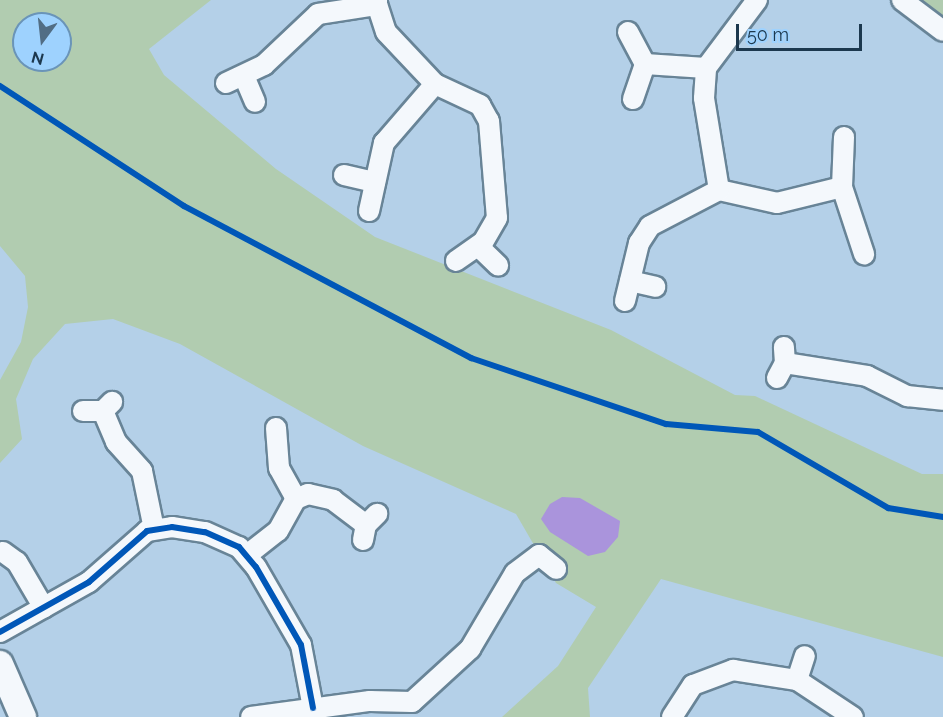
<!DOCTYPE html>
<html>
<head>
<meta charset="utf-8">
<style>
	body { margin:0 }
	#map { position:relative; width:943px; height:717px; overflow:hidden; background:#b4d0e8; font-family:Raleway,sans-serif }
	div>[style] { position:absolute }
	.green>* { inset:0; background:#b1ccb0 }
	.water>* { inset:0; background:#aa94dc }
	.roads { filter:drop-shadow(2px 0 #688497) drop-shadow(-2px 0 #688497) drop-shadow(0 2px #688497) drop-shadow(0 -2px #688497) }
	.minor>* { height:20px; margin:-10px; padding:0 10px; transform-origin:10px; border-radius:10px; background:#f4f8fc }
	.tertiary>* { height:26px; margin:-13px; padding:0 13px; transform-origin:13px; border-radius:13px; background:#f4f8fc }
	.cycleway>* { height:6px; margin:-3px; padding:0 3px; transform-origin:3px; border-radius:3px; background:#0057b8 }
	span { translate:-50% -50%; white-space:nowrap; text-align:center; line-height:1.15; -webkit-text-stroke:4.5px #9ed2fe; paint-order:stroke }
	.north { position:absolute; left:12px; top:12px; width:60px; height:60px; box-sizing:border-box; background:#9ed2fe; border:2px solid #6a94b8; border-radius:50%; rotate:195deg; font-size:16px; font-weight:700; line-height:24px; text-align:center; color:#1c384e }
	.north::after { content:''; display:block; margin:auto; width:21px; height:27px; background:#516d84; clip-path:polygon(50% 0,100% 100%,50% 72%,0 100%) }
	.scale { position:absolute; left:736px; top:24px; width:126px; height:27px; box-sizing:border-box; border:3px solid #1c384e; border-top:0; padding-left:8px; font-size:18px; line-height:21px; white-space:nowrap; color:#1c384e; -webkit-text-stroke:4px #9ed2fe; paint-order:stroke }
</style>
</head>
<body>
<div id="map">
	<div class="green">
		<i style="clip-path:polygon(evenodd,0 0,211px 0,149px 49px,164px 75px,276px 169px,375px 237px,611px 330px,735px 395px,755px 396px,922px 474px,943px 474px,943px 657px,661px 579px,588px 688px,590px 717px,502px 717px,558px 666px,596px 607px,556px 583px,516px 514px,363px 446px,180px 344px,113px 319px,65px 324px,33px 359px,16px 399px,22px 439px,0 463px,0 380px,21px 342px,28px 307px,25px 276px,0 246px,0 0,24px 24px,60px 24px,60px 60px,24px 60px,24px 24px)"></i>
		<i style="clip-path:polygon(902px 0,943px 0,943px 31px)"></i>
	</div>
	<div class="water">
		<i style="clip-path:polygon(562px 497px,580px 498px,620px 521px,618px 537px,605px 552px,588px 556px,550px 532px,541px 519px,550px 504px)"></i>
	</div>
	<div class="roads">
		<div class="minor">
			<i style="left:902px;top:0;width:51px;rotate:37.1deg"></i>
			<i style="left:628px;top:32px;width:36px;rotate:62deg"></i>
			<i style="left:244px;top:76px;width:28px;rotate:67deg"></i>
			<i style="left:226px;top:83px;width:42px;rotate:-25.3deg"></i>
			<i style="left:264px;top:65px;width:74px;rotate:-43.4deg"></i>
			<i style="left:318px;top:14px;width:60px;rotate:-8.7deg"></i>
			<i style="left:377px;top:5px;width:5px;rotate:-90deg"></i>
			<i style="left:435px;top:84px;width:50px;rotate:25deg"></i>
			<i style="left:480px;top:105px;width:18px;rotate:61deg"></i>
			<i style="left:489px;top:121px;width:97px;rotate:85.3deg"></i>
			<i style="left:497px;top:218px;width:28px;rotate:120deg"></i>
			<i style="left:483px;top:242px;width:33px;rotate:145deg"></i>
			<i style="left:633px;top:99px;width:37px;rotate:-71deg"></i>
			<i style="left:645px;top:64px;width:61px;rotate:3.8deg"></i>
			<i style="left:706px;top:68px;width:85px;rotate:-53.1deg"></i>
			<i style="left:344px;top:175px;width:32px;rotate:13deg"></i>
			<i style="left:842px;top:187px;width:71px;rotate:71.8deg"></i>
			<i style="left:719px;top:190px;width:59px;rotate:12.6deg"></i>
			<i style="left:777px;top:203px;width:67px;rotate:-13.8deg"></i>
			<i style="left:842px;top:187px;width:50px;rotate:-87.7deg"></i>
			<i style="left:369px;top:211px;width:70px;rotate:-77.6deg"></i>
			<i style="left:384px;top:143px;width:78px;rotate:-49.2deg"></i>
			<i style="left:435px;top:84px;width:71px;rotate:-133.3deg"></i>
			<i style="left:386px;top:32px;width:28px;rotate:-108deg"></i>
			<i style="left:478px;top:246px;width:28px;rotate:44deg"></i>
			<i style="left:630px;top:281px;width:26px;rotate:13deg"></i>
			<i style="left:625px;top:301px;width:60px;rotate:-76.4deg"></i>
			<i style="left:639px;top:243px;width:20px;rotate:-57deg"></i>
			<i style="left:650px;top:226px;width:78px;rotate:-27.6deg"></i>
			<i style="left:719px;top:190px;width:93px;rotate:-99.3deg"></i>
			<i style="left:704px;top:98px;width:30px;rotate:-86deg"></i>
			<i style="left:785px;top:363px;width:83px;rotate:9deg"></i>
			<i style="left:867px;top:376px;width:45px;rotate:26.6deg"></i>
			<i style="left:907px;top:396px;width:36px;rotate:6deg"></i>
			<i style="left:777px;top:378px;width:17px;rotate:-62deg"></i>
			<i style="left:785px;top:363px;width:16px;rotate:-94deg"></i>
			<i style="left:83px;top:411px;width:20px"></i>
			<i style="left:103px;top:411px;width:13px;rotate:-45deg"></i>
			<i style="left:103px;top:411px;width:34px;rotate:67deg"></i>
			<i style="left:116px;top:442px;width:39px;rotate:48deg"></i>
			<i style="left:142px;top:471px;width:59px;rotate:78.3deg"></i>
			<i style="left:276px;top:428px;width:40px;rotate:85.7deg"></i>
			<i style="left:279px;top:468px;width:35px;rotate:61deg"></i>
			<i style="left:363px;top:540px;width:15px;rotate:-79deg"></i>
			<i style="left:366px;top:525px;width:16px;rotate:-45deg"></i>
			<i style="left:3px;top:552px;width:17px;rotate:36deg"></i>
			<i style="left:17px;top:562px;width:53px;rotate:59.6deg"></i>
			<i style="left:247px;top:555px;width:39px;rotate:-38deg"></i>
			<i style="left:278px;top:531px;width:37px;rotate:-61deg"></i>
			<i style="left:296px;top:499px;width:13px;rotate:-23deg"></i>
			<i style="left:308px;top:494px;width:26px;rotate:13deg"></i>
			<i style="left:333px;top:500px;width:41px;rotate:37.1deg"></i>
			<i style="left:0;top:632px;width:102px;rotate:-29.3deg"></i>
			<i style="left:89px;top:582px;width:77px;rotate:-41.3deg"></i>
			<i style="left:147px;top:531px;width:25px;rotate:-9deg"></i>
			<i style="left:172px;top:527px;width:33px;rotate:9deg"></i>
			<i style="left:205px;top:532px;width:37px;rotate:24deg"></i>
			<i style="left:239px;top:547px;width:26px;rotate:50deg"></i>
			<i style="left:256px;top:567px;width:90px;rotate:60deg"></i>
			<i style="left:301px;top:645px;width:64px;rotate:79.2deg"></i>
			<i style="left:797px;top:680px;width:25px;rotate:-72deg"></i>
			<i style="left:251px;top:717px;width:120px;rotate:-7.7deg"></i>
			<i style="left:370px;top:701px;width:42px;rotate:1.4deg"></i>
			<i style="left:412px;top:702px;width:79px;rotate:-42.4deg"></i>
			<i style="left:470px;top:649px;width:88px;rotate:-59.4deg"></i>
			<i style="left:515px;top:573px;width:30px;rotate:-37deg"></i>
			<i style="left:539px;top:555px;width:22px;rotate:39deg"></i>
			<i style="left:672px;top:717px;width:38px;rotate:-57deg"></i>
			<i style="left:693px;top:685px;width:43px;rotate:-20.6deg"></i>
			<i style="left:733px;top:670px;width:65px;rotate:8.9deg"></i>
			<i style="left:797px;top:680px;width:67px;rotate:33.5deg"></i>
		</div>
		<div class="tertiary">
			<i style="left:0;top:664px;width:58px;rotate:66.5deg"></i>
		</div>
	</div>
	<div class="cycleway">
		<i style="left:0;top:86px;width:220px;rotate:33.1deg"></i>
		<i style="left:184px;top:206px;width:325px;rotate:27.9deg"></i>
		<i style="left:471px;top:358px;width:206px;rotate:18.7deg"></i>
		<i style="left:666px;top:424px;width:92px;rotate:5deg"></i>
		<i style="left:758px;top:432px;width:151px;rotate:30.3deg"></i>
		<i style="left:888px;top:508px;width:56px;rotate:9.3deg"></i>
		<i style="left:0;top:632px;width:102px;rotate:-29.3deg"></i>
		<i style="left:89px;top:582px;width:77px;rotate:-41.3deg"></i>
		<i style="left:147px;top:531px;width:25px;rotate:-9deg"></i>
		<i style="left:172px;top:527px;width:33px;rotate:9deg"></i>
		<i style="left:205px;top:532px;width:37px;rotate:24deg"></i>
		<i style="left:239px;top:547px;width:26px;rotate:50deg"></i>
		<i style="left:256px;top:567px;width:90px;rotate:60deg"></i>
		<i style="left:301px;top:645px;width:64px;rotate:79.2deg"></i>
	</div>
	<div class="north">N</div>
	<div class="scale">50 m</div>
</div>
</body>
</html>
